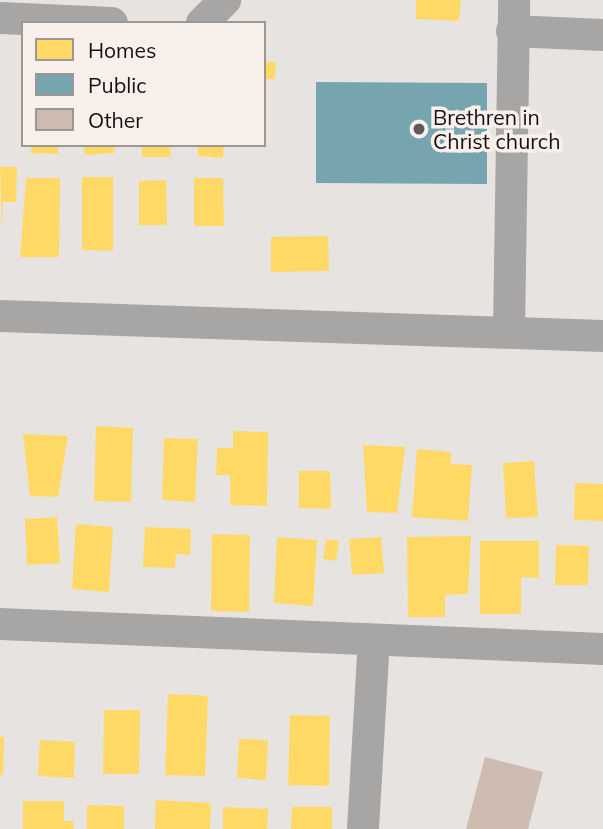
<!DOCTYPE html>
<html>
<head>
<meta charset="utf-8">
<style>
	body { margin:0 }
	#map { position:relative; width:603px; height:829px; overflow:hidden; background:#e7e3e1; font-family:Mulish,sans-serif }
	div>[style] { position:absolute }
	.homes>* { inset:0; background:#ffd966 }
	.public>* { inset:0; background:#76a5af }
	.building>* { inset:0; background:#cfbcb1 }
	.minor>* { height:32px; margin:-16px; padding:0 16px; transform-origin:16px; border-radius:16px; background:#a7a6a5 }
	.dots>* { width:19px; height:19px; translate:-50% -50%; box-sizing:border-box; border:4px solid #f8f0eb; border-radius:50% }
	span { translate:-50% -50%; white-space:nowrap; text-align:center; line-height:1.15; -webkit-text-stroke:7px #f8f0eb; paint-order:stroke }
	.poi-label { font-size:21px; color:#141110 }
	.left { translate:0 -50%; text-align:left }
	.legend { position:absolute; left:21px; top:21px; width:245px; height:126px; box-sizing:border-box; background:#f8f0eb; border:2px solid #9d9793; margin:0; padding:9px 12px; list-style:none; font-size:21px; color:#141110 }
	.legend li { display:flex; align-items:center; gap:14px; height:35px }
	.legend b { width:35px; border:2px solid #9d9793 }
</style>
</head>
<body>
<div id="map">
	<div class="homes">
		<i style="clip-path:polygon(416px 0,461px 0,459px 21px,416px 19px)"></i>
		<i style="clip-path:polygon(264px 62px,276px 62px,275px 79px,264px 79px)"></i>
		<i style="clip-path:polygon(31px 145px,58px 145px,58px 154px,31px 153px)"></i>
		<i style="clip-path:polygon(84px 145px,114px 145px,115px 153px,85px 155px)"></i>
		<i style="clip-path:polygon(142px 145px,170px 145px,171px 157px,142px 157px)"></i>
		<i style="clip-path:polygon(198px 145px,224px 145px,223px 158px,198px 156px)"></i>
		<i style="clip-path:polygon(0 167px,17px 167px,16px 202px,3px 202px,2px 231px)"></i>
		<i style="clip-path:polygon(82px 177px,113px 177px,113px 251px,82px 250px)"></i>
		<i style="clip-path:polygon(26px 178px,60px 178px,59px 257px,20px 257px)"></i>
		<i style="clip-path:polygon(194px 178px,223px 178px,224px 226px,194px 226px)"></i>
		<i style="clip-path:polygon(166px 180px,167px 225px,139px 225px,139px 181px)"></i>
		<i style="clip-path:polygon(328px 236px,329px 271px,271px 272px,271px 237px)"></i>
		<i style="clip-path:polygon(96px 426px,133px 428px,131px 502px,94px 501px)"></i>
		<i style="clip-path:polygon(233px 431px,268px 432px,267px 506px,230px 505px,230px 475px,216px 475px,217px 448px,233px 448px)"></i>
		<i style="clip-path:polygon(23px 434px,68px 436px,58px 497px,30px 496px)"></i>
		<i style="clip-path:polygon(164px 438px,198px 439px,195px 502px,162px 500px)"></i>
		<i style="clip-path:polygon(363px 445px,405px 447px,397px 513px,367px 512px)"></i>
		<i style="clip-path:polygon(417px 449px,451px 452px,451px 464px,472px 465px,468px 521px,412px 517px)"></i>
		<i style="clip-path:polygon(534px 461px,538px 517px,506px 518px,503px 463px)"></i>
		<i style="clip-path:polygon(299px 471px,330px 471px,331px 509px,299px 508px)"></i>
		<i style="clip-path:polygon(575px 483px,603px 484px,603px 521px,574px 520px)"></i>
		<i style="clip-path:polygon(57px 517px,60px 563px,27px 565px,25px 519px)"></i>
		<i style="clip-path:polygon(76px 524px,113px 527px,109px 592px,72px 589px)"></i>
		<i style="clip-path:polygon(145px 527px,191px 529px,190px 555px,176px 554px,175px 568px,143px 567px)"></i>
		<i style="clip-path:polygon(212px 534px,250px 535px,249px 612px,211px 611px)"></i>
		<i style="clip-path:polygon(471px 536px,468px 594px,445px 595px,445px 617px,408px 617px,407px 537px)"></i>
		<i style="clip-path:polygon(277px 537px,317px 540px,313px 606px,274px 603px)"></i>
		<i style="clip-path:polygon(381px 537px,384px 573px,352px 575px,349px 539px)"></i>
		<i style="clip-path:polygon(326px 539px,339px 541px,336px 561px,323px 559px)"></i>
		<i style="clip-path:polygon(480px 541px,539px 541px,539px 578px,521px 577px,521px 614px,480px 614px)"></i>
		<i style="clip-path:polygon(556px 545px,589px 546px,588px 585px,555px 585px)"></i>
		<i style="clip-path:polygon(168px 694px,208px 696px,205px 776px,165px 775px)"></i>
		<i style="clip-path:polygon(104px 710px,140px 710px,139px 774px,103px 774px)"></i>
		<i style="clip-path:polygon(290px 715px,330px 716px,329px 786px,288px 785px)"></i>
		<i style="clip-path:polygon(0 737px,4px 737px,3px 775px,0 775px)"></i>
		<i style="clip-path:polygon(239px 739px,268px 740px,266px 780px,237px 778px)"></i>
		<i style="clip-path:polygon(40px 740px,75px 742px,74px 778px,38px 776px)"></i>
		<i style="clip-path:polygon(156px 800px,211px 803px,210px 829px,155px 829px)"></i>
		<i style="clip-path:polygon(23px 801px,64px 801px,64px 821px,73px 821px,74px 829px,23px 829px)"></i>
		<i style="clip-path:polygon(87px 805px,124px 806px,124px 829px,87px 829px)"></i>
		<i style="clip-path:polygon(223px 807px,268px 809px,267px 829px,223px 829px)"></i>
		<i style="clip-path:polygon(292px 807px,332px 807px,332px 829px,291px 829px)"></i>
	</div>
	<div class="public">
		<i style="clip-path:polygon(316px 82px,487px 83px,487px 184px,316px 183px)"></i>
	</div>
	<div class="building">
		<i style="clip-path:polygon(485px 757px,543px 772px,528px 829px,466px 829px)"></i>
	</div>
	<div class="minor">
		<i style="left:0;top:18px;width:112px;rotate:2.6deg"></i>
		<i style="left:202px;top:23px;width:33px;rotate:-45deg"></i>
		<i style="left:512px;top:31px;width:91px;rotate:2.5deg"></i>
		<i style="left:0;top:316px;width:603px;rotate:1.9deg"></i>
		<i style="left:509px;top:330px;width:330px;rotate:-89.1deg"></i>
		<i style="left:0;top:624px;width:604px;rotate:2.37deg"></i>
		<i style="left:363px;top:829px;width:188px;rotate:-86.7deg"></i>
	</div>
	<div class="dots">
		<i style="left:419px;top:129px;background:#5e5a59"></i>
	</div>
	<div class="poi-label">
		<span class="left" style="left:433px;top:129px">Brethren in<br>Christ church</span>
	</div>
	<ul class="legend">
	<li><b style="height:19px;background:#ffd966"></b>Homes</li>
	<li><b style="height:19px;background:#76a5af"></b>Public</li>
	<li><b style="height:19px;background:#cfbcb1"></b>Other</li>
	</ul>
</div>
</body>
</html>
